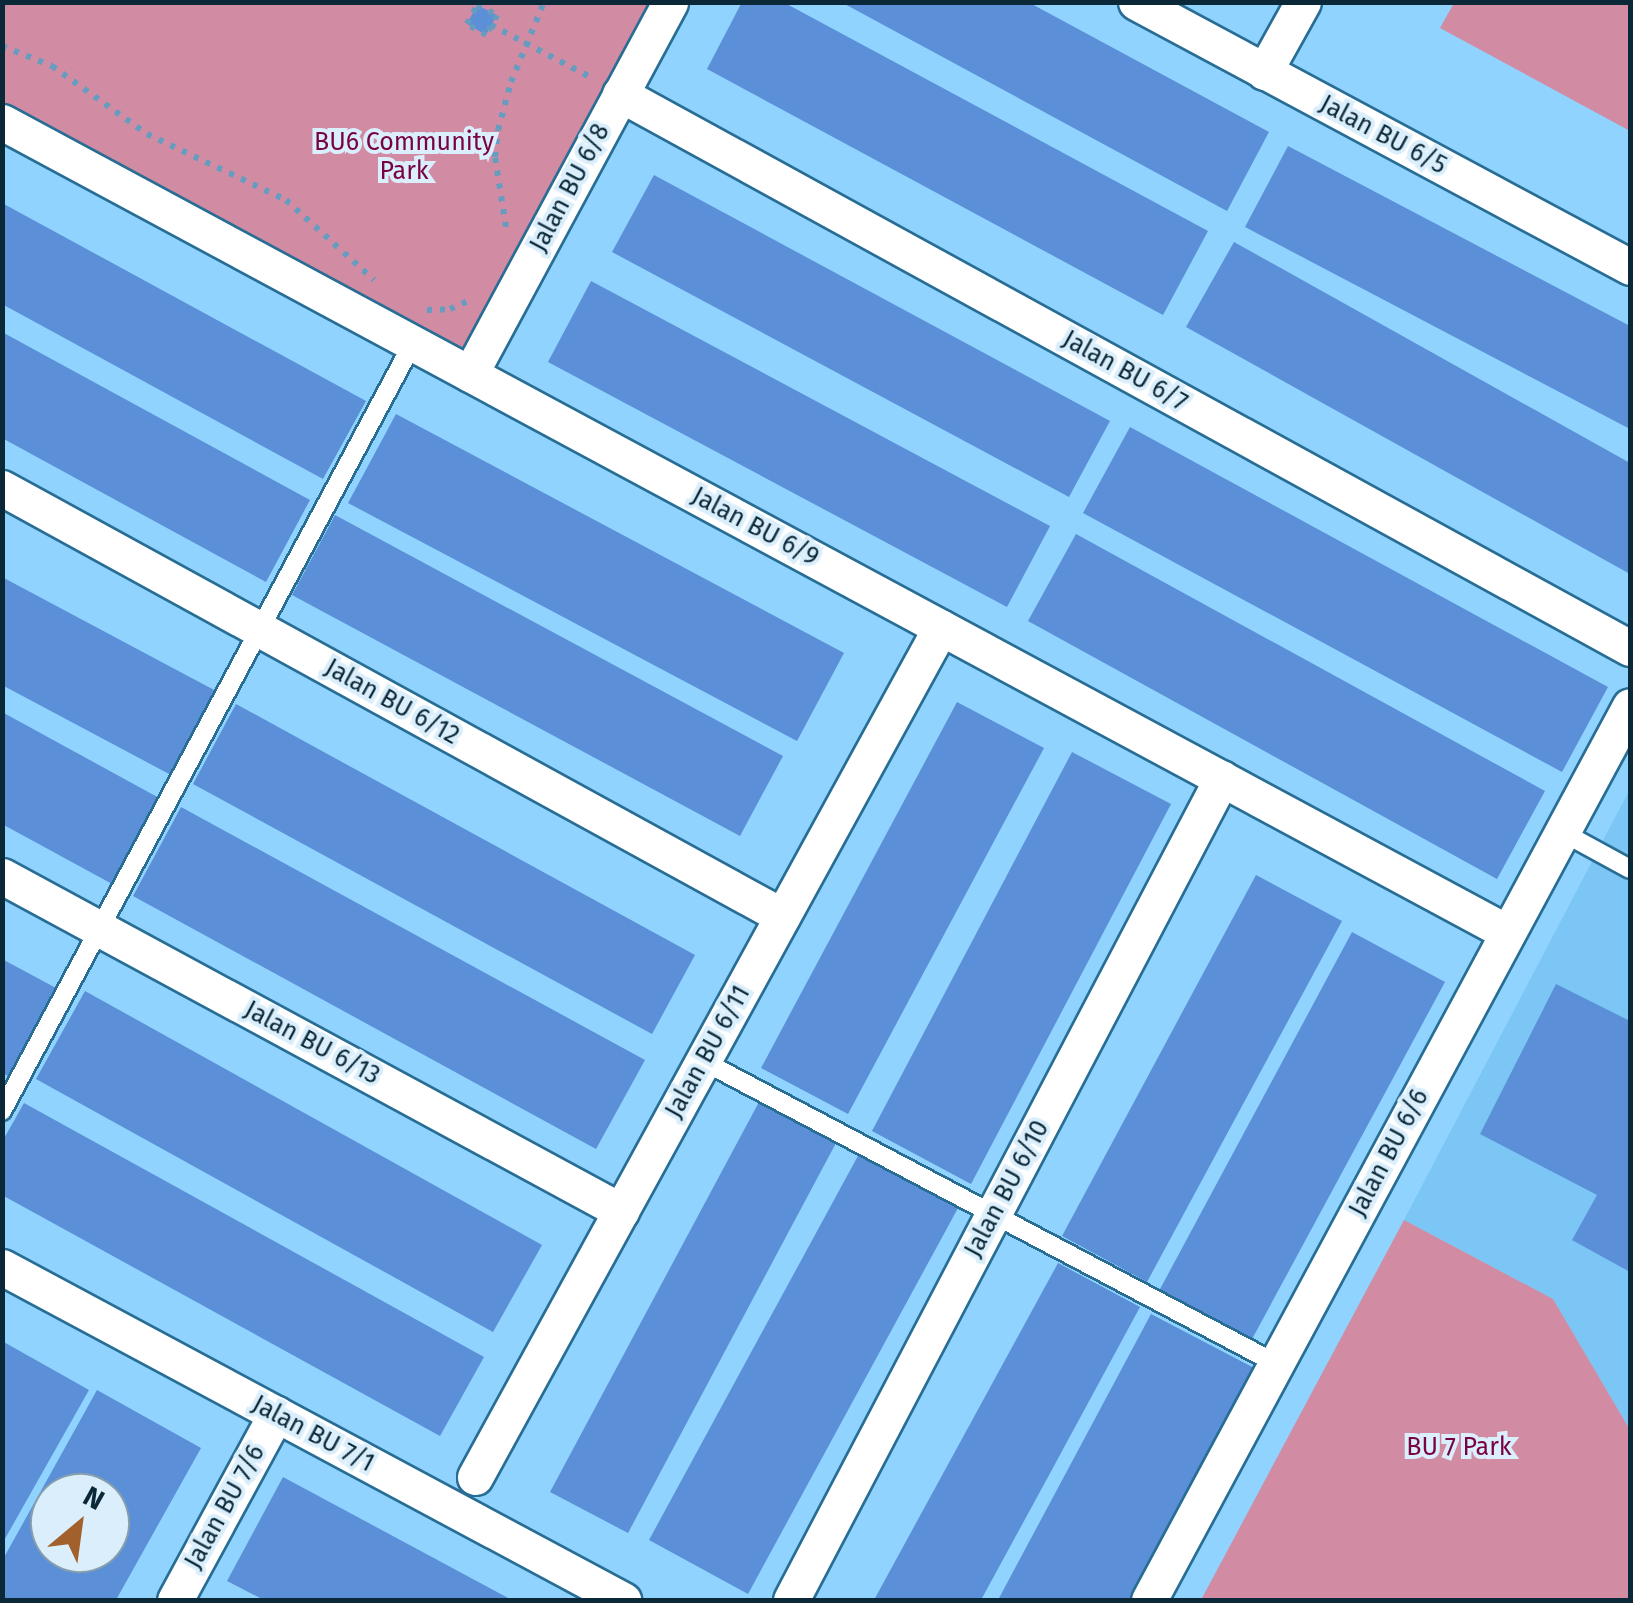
<!DOCTYPE html>
<html>
<head>
<meta charset="utf-8">
<style>
	body { margin:0 }
	#map { position:relative; width:1633px; height:1603px; overflow:hidden; background:#8fd3fe; font-family:"Fira Sans",sans-serif }
	div>[style] { position:absolute }
	.built>* { inset:0; background:#7bc6f5 }
	.green>* { inset:0; background:#d18ba3 }
	.building>* { inset:0; background:#5b8fd7 }
	.path>* { height:6px; margin-top:-3px; transform-origin:0; background:repeating-linear-gradient(90deg,#659cbf 0 5px,transparent 0 13px) }
	.roads { filter:drop-shadow(2px 0 #286d94) drop-shadow(-2px 0 #286d94) drop-shadow(0 2px #286d94) drop-shadow(0 -2px #286d94) }
	.service>* { height:18px; margin:-9px; padding:0 9px; transform-origin:9px; border-radius:9px; background:#fff }
	.minor>* { height:35px; margin:-17.5px; padding:0 17.5px; transform-origin:17.5px; border-radius:17.5px; background:#fff }
	span { translate:-50% -50%; white-space:nowrap; text-align:center; line-height:1.15; -webkit-text-stroke:8px #daeefb; paint-order:stroke }
	.street-label { font-size:25px; color:#0b2838 }
	.park-label { font-size:25px; color:#790243 }
	.frame { position:absolute; inset:0; border:5px solid #0b2838; pointer-events:none }
	.north { position:absolute; left:30px; top:1473px; width:100px; height:100px; box-sizing:border-box; background:#daeefb; border:2px solid #879fad; border-radius:50%; rotate:29deg; font-size:28px; font-weight:700; line-height:40px; text-align:center; color:#0b2838 }
	.north::after { content:''; display:block; margin:auto; width:35px; height:45px; background:#a2612c; clip-path:polygon(50% 0,100% 100%,50% 72%,0 100%) }
</style>
</head>
<body>
<div id="map">
	<div class="built">
		<i style="clip-path:polygon(1630px 789px,1630px 1430px,1553px 1299px,1404px 1220px)"></i>
	</div>
	<div class="green">
		<i style="clip-path:polygon(2px 3px,663px 3px,468px 366px,3px 115px)"></i>
		<i style="clip-path:polygon(1454px 3px,1630px 3px,1630px 131px,1440px 28px)"></i>
		<i style="clip-path:polygon(1404px 1220px,1553px 1299px,1630px 1430px,1630px 1600px,1201px 1600px)"></i>
	</div>
	<div class="building">
		<i style="clip-path:polygon(742px 2px,783px 2px,1208px 231px,1163px 315px,707px 69px)"></i>
		<i style="clip-path:polygon(841px 2px,1028px 2px,1269px 132px,1227px 211px)"></i>
		<i style="clip-path:polygon(477px 5px,497px 15px,486px 35px,467px 24px)"></i>
		<i style="clip-path:polygon(1288px 146px,1630px 326px,1630px 429px,1245px 227px)"></i>
		<i style="clip-path:polygon(654px 175px,1110px 421px,1069px 497px,612px 252px)"></i>
		<i style="clip-path:polygon(2px 203px,366px 401px,323px 479px,2px 304px)"></i>
		<i style="clip-path:polygon(1234px 242px,1630px 463px,1630px 574px,1186px 327px)"></i>
		<i style="clip-path:polygon(591px 281px,1050px 526px,1007px 607px,548px 362px)"></i>
		<i style="clip-path:polygon(2px 332px,310px 500px,266px 582px,2px 438px)"></i>
		<i style="clip-path:polygon(396px 414px,844px 653px,797px 741px,348px 503px)"></i>
		<i style="clip-path:polygon(1130px 427px,1608px 687px,1562px 772px,1083px 513px)"></i>
		<i style="clip-path:polygon(335px 515px,783px 756px,740px 836px,292px 595px)"></i>
		<i style="clip-path:polygon(1076px 534px,1545px 791px,1497px 879px,1028px 621px)"></i>
		<i style="clip-path:polygon(2px 577px,216px 691px,171px 775px,2px 685px)"></i>
		<i style="clip-path:polygon(957px 702px,1044px 748px,848px 1114px,761px 1068px)"></i>
		<i style="clip-path:polygon(236px 704px,695px 955px,652px 1034px,193px 784px)"></i>
		<i style="clip-path:polygon(2px 712px,161px 799px,114px 885px,2px 824px)"></i>
		<i style="clip-path:polygon(1072px 752px,1171px 804px,971px 1184px,872px 1131px)"></i>
		<i style="clip-path:polygon(181px 807px,645px 1060px,596px 1149px,133px 896px)"></i>
		<i style="clip-path:polygon(1256px 875px,1342px 921px,1147px 1282px,1062px 1236px)"></i>
		<i style="clip-path:polygon(1352px 932px,1445px 982px,1251px 1341px,1159px 1291px)"></i>
		<i style="clip-path:polygon(2px 959px,56px 988px,8px 1076px,2px 1073px)"></i>
		<i style="clip-path:polygon(1556px 984px,1630px 1021px,1630px 1272px,1572px 1240px,1597px 1195px,1480px 1134px)"></i>
		<i style="clip-path:polygon(85px 991px,542px 1245px,493px 1332px,36px 1079px)"></i>
		<i style="clip-path:polygon(759px 1102px,836px 1143px,628px 1533px,550px 1492px)"></i>
		<i style="clip-path:polygon(24px 1103px,484px 1357px,440px 1436px,2px 1195px,2px 1142px)"></i>
		<i style="clip-path:polygon(859px 1154px,958px 1208px,748px 1594px,649px 1540px)"></i>
		<i style="clip-path:polygon(1058px 1263px,1140px 1307px,1048px 1477px,981px 1600px,874px 1600px)"></i>
		<i style="clip-path:polygon(1151px 1314px,1258px 1370px,1134px 1600px,998px 1600px)"></i>
		<i style="clip-path:polygon(2px 1341px,89px 1390px,2px 1544px)"></i>
		<i style="clip-path:polygon(evenodd,97px 1390px,201px 1448px,116px 1600px,2px 1600px,2px 1561px,97px 1390px,50px 1493px,110px 1493px,110px 1553px,50px 1553px,50px 1493px)"></i>
		<i style="clip-path:polygon(283px 1477px,512px 1600px,264px 1600px,227px 1581px)"></i>
	</div>
	<div class="path">
		<i style="left:477px;top:5px;width:22px;rotate:27deg"></i>
		<i style="left:497px;top:15px;width:23px;rotate:119deg"></i>
		<i style="left:486px;top:35px;width:22px;rotate:-150deg"></i>
		<i style="left:467px;top:24px;width:21px;rotate:-62deg"></i>
		<i style="left:491px;top:25px;width:114px;rotate:27.7deg"></i>
		<i style="left:2px;top:46px;width:54px;rotate:21.8deg"></i>
		<i style="left:52px;top:66px;width:117px;rotate:35.6deg"></i>
		<i style="left:147px;top:134px;width:154px;rotate:25.4deg"></i>
		<i style="left:286px;top:200px;width:119px;rotate:42.3deg"></i>
		<i style="left:506px;top:227px;width:71px;rotate:-98.9deg"></i>
		<i style="left:495px;top:157px;width:27px;rotate:-84deg"></i>
		<i style="left:498px;top:130px;width:50px;rotate:-74.8deg"></i>
		<i style="left:511px;top:82px;width:87px;rotate:-67.6deg"></i>
		<i style="left:427px;top:310px;width:23px;rotate:-2deg"></i>
		<i style="left:450px;top:309px;width:20px;rotate:-24deg"></i>
	</div>
	<div class="roads">
		<div class="service">
			<i style="left:1562px;top:832px;width:77px;rotate:28.6deg"></i>
			<i style="left:703px;top:1061px;width:647px;rotate:27.83deg"></i>
			<i style="left:2px;top:1111px;width:871px;rotate:-61.85deg"></i>
		</div>
		<div class="minor">
			<i style="left:1136px;top:2px;width:561px;rotate:28.21deg"></i>
			<i style="left:1264px;top:72px;width:80px;rotate:-60.9deg"></i>
			<i style="left:620px;top:94px;width:1152px;rotate:28.75deg"></i>
			<i style="left:2px;top:122px;width:1710px;rotate:28.3deg"></i>
			<i style="left:470px;top:374px;width:422px;rotate:-61.7deg"></i>
			<i style="left:2px;top:488px;width:890px;rotate:28.75deg"></i>
			<i style="left:2px;top:876px;width:704px;rotate:28.42deg"></i>
			<i style="left:2px;top:1267px;width:705px;rotate:28.2deg"></i>
			<i style="left:475px;top:1477px;width:969px;rotate:-61.27deg"></i>
			<i style="left:175px;top:1600px;width:212px;rotate:-61.5deg"></i>
			<i style="left:791px;top:1600px;width:928px;rotate:-62.33deg"></i>
			<i style="left:1149px;top:1600px;width:1015px;rotate:-61.72deg"></i>
		</div>
	</div>
	<div class="street-label">
		<span style="left:1383px;top:135px;rotate:28deg">Jalan BU 6/5</span>
		<span style="left:570px;top:188px;rotate:-62deg">Jalan BU 6/8</span>
		<span style="left:1125px;top:371px;rotate:29deg">Jalan BU 6/7</span>
		<span style="left:755px;top:527px;rotate:28deg">Jalan BU 6/9</span>
		<span style="left:392px;top:702px;rotate:29deg">Jalan BU 6/12</span>
		<span style="left:312px;top:1043px;rotate:28deg">Jalan BU 6/13</span>
		<span style="left:708px;top:1052px;rotate:-61deg">Jalan BU 6/11</span>
		<span style="left:1389px;top:1153px;rotate:-62deg">Jalan BU 6/6</span>
		<span style="left:1007px;top:1189px;rotate:-62deg">Jalan BU 6/10</span>
		<span style="left:313px;top:1434px;rotate:28deg">Jalan BU 7/1</span>
		<span style="left:225px;top:1507px;rotate:-61deg">Jalan BU 7/6</span>
	</div>
	<div class="park-label">
		<span style="left:404px;top:157px">BU6 Community<br>Park</span>
		<span style="left:1459px;top:1447px">BU 7 Park</span>
	</div>
	<div class="frame"></div>
	<div class="north">N</div>
</div>
</body>
</html>
